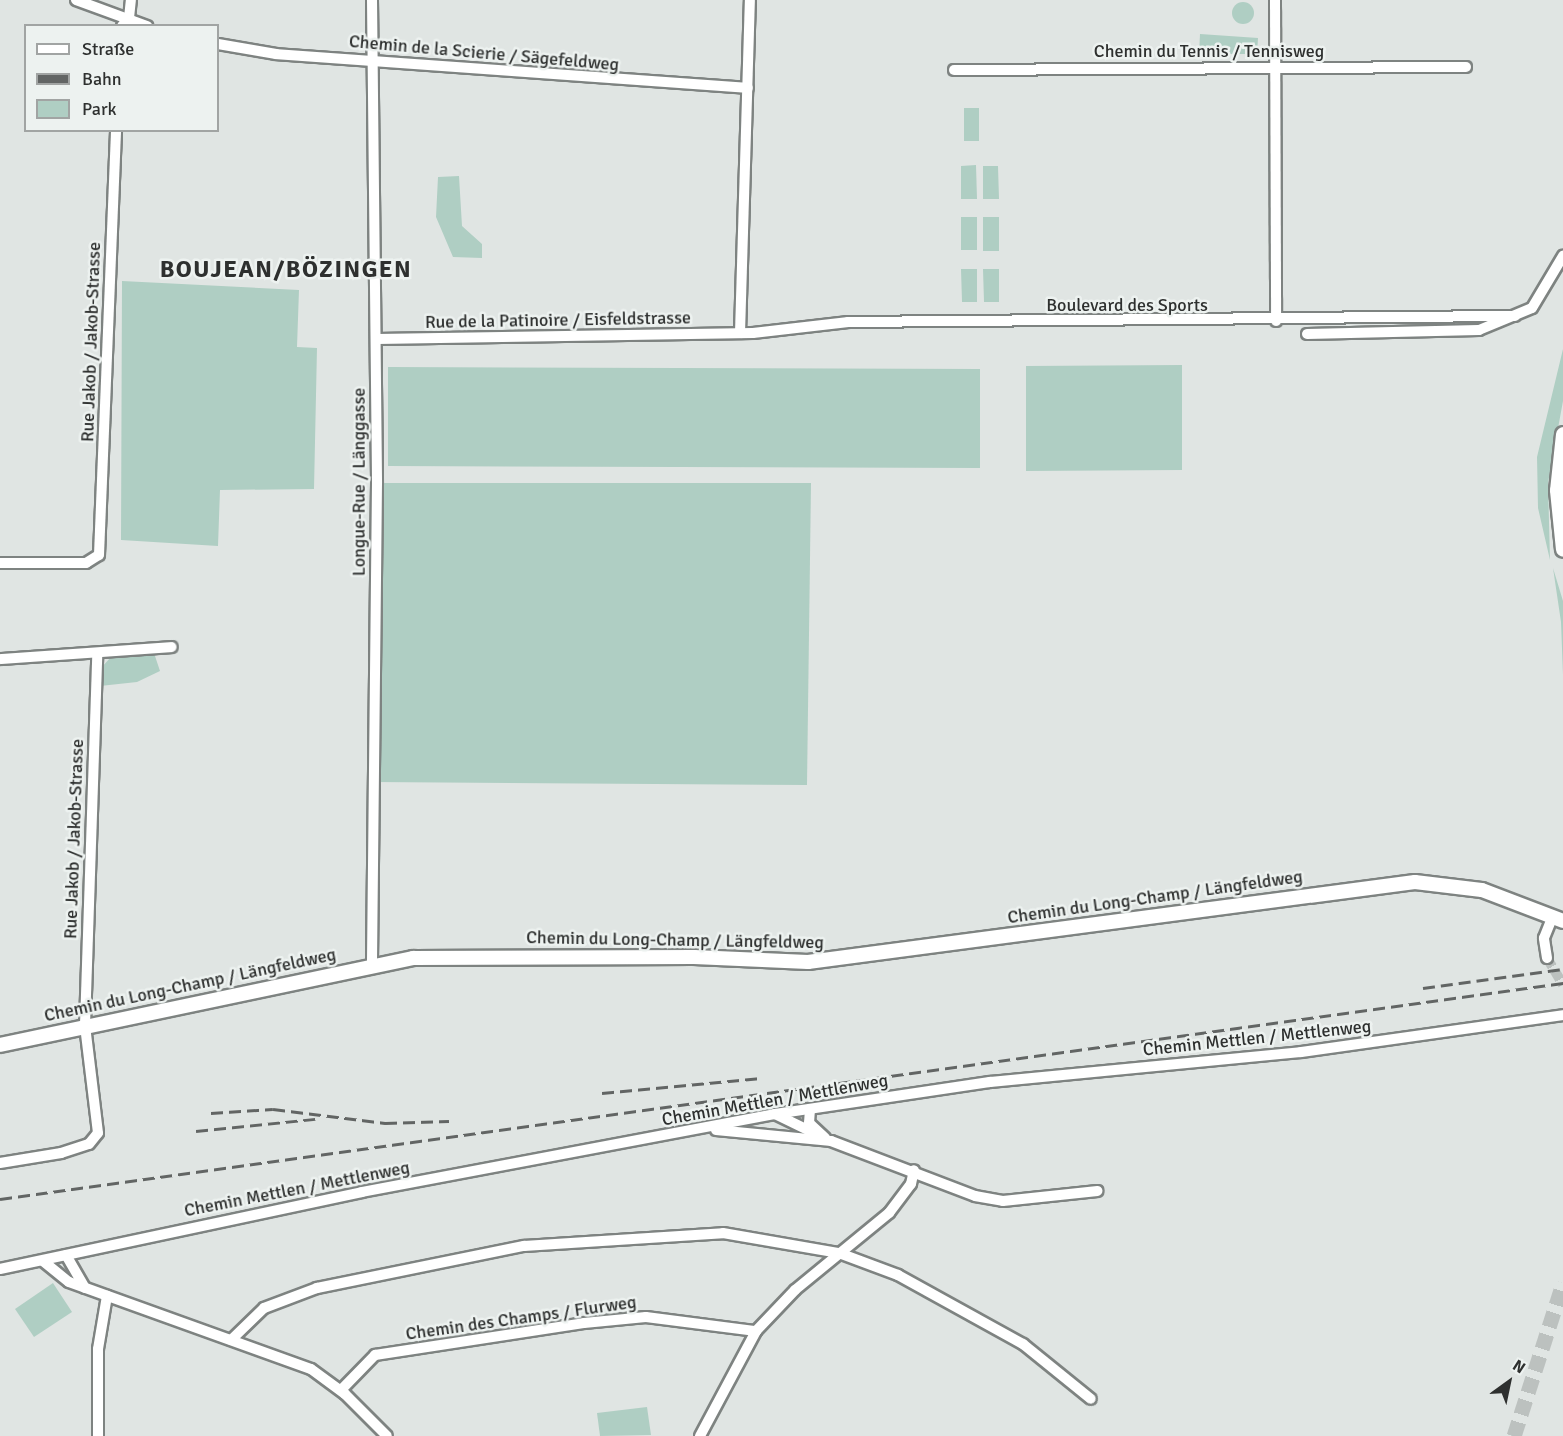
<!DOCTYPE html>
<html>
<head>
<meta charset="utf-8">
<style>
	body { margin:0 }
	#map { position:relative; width:1563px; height:1436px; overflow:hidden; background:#e0e5e3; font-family:Signika,sans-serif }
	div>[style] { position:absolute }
	.green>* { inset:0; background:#afcec3 }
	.round { border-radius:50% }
	.minor-tunnel>* { height:10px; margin-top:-5px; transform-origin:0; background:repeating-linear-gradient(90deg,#bcc1bf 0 10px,transparent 0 15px) }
	.highway-tunnel>* { height:15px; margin-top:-7.5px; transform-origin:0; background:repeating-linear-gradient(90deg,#bcc1bf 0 15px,transparent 0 23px) }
	.roads { filter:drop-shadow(2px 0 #7e8381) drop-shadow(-2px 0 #7e8381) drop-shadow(0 2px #7e8381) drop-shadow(0 -2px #7e8381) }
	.minor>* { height:10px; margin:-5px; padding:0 5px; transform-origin:5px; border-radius:5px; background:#fff }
	.major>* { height:14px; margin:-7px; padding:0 7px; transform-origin:7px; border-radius:7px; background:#fff }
	.highway>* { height:15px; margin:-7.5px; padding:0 7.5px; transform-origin:7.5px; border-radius:7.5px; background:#fff }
	.rail>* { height:3px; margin-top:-1.5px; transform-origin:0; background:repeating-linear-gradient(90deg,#626564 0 12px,transparent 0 18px) }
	span { translate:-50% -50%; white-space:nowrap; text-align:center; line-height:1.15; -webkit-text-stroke:5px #edf2f0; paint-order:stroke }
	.street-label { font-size:18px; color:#2e302f }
	.district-label { font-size:24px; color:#2e302f; font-weight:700; letter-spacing:1.5px }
	.legend { position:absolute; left:24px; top:24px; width:195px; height:108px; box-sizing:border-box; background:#edf2f0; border:2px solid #a1a4a3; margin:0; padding:8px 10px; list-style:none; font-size:18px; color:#2e302f }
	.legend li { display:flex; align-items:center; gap:12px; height:30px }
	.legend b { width:30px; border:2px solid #a1a4a3 }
	.north { position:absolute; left:1479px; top:1352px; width:60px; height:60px; -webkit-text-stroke:4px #edf2f0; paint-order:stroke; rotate:33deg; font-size:16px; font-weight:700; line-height:24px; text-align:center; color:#2e302f }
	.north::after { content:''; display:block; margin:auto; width:21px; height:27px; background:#2e302f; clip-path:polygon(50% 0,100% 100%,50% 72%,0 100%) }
</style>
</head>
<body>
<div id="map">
	<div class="green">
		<i class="round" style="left:1232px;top:2px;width:22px;height:22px"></i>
		<i style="clip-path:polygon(1200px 34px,1258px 38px,1257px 54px,1199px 54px)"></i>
		<i style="clip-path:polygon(964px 108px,979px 108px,979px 141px,964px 141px)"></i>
		<i style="clip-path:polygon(976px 165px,977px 199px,961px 199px,961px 166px)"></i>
		<i style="clip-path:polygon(983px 166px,998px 166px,999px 199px,983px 199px)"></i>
		<i style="clip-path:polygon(459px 176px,462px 226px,482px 244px,482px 258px,453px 257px,436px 217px,438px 177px)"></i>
		<i style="clip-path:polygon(961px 217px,977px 217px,977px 250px,961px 250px)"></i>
		<i style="clip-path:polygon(983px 217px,999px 217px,999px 251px,983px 251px)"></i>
		<i style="clip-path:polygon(961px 269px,977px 269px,977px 302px,962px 302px)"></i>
		<i style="clip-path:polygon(983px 269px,999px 269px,999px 302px,984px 302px)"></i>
		<i style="clip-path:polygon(122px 281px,299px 290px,297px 347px,317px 348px,314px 489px,220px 490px,218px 546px,121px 540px)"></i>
		<i style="clip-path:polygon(1563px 349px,1563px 401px,1548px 483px,1550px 560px,1538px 508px,1537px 457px)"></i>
		<i style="clip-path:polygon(1182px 365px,1182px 470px,1026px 471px,1026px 366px)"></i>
		<i style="clip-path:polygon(388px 367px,980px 369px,980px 468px,388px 466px)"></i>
		<i style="clip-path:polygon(377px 483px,811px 483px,807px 785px,373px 782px)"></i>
		<i style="clip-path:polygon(1553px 568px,1563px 601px,1563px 675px,1561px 622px)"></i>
		<i style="clip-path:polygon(154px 653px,160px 671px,137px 682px,100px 686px,101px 668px,111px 657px)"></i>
		<i style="clip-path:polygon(53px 1283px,72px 1312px,34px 1337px,15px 1309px)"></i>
		<i style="clip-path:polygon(647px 1407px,651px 1435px,600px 1436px,597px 1413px)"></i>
	</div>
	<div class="minor-tunnel">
		<i style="left:1547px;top:958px;width:31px;rotate:59deg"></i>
	</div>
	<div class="highway-tunnel">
		<i style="left:1514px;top:1436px;width:161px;rotate:-72.2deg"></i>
	</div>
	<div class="roads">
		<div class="minor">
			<i style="left:76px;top:0;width:76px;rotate:20.1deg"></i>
			<i style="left:372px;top:0;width:483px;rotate:89.4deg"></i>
			<i style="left:377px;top:483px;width:482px;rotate:90.6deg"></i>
			<i style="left:1275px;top:0;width:321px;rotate:89.8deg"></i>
			<i style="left:122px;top:26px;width:11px;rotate:-49deg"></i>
			<i style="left:129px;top:18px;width:18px;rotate:-84deg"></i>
			<i style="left:218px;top:44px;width:59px;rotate:9.8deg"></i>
			<i style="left:276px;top:54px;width:473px;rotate:4.1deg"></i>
			<i style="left:954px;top:70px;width:512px;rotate:-0.34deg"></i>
			<i style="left:740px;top:333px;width:333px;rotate:-88.3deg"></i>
			<i style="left:1307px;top:334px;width:172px;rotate:-1.3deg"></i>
			<i style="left:1479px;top:330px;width:57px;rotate:-22.5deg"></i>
			<i style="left:1532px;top:308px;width:61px;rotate:-59.2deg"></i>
			<i style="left:377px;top:339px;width:376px;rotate:-0.9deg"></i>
			<i style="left:753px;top:333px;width:96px;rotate:-6.6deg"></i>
			<i style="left:848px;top:322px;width:667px;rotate:-0.52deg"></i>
			<i style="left:0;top:563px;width:86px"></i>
			<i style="left:86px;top:563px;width:15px;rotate:-32deg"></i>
			<i style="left:99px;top:555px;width:425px;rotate:-87.7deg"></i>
			<i style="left:0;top:659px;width:172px;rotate:-4deg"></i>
			<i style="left:1547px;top:958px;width:20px;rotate:-99deg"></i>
			<i style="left:1544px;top:938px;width:24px;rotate:-68deg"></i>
			<i style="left:810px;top:1109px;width:14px;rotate:94deg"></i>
			<i style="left:809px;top:1123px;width:22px;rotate:43deg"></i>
			<i style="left:775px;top:1114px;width:43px;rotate:26deg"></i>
			<i style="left:716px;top:1130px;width:116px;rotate:5.5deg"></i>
			<i style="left:831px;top:1141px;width:154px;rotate:20.9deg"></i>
			<i style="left:975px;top:1196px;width:28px;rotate:10deg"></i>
			<i style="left:1003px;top:1201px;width:95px;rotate:-6.1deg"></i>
			<i style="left:0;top:1163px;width:62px;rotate:-9.3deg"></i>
			<i style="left:61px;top:1153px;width:29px;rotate:-18deg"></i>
			<i style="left:89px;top:1144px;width:14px;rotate:-51deg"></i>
			<i style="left:98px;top:1133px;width:109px;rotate:-96.9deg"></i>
			<i style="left:85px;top:1025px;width:371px;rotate:-88.1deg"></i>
			<i style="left:66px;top:1255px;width:38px;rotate:60deg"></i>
			<i style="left:43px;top:1261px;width:33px;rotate:39deg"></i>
			<i style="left:69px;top:1282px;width:257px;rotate:19.8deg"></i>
			<i style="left:311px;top:1369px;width:42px;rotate:36.3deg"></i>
			<i style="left:345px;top:1394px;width:59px;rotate:45deg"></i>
			<i style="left:0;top:1269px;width:370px;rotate:-12deg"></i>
			<i style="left:362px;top:1192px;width:420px;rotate:-10.7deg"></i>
			<i style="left:775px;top:1114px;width:217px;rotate:-8.5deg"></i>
			<i style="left:990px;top:1082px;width:312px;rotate:-5.5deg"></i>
			<i style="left:1301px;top:1052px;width:265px;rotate:-8deg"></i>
			<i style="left:231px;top:1340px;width:46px;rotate:-44.1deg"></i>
			<i style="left:264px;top:1308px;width:57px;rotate:-20.7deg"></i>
			<i style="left:317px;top:1288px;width:211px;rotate:-11.5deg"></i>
			<i style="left:524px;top:1246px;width:199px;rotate:-3.7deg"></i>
			<i style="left:723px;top:1233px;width:118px;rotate:9.8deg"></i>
			<i style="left:839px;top:1253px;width:63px;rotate:20.4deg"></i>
			<i style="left:898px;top:1275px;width:143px;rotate:28.9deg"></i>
			<i style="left:1023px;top:1344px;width:87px;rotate:39deg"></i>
			<i style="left:341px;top:1390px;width:49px;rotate:-45.8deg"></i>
			<i style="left:375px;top:1355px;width:211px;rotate:-8.7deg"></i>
			<i style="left:584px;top:1323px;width:62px;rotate:-5.5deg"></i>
			<i style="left:646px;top:1317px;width:111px;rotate:7.3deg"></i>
			<i style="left:98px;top:1436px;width:87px;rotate:-90deg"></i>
			<i style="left:98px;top:1349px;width:54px;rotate:-80.4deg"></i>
			<i style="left:700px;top:1436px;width:119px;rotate:-61.9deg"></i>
			<i style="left:756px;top:1331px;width:57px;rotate:-46.4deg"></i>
			<i style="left:795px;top:1290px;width:122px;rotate:-39.3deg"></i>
			<i style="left:889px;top:1213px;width:36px;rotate:-53deg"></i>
			<i style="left:911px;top:1184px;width:14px;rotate:-78deg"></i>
		</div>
		<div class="major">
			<i style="left:0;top:1045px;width:422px;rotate:-11.9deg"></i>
			<i style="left:413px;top:958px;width:281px;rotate:-0.2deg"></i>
			<i style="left:694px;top:957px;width:114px;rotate:2.5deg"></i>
			<i style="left:808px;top:962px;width:612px;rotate:-7.51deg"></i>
			<i style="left:1415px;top:882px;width:67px;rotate:6.8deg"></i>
			<i style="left:1482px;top:890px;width:87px;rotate:20.9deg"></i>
		</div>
		<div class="highway">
			<i style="left:1563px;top:434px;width:56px;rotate:96.1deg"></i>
			<i style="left:1557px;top:490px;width:59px;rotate:84.2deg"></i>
		</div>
	</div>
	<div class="rail">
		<i style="left:1423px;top:988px;width:141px;rotate:-7.7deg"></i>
		<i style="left:602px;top:1093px;width:160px;rotate:-5.4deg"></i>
		<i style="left:211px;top:1113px;width:62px;rotate:-3.7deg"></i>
		<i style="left:273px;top:1109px;width:113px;rotate:7.1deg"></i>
		<i style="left:385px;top:1123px;width:64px;rotate:-1.8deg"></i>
		<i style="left:196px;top:1131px;width:120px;rotate:-5.8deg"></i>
		<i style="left:0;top:1199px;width:1578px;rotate:-7.87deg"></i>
	</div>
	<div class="street-label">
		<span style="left:1209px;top:51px">Chemin du Tennis / Tennisweg</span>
		<span style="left:484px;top:53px;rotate:5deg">Chemin de la Scierie / Sägefeldweg</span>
		<span style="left:1127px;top:305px">Boulevard des Sports</span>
		<span style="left:558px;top:320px;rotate:-1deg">Rue de la Patinoire / Eisfeldstrasse</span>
		<span style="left:91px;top:342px;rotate:-88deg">Rue Jakob / Jakob-Strasse</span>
		<span style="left:359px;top:482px;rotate:-90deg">Longue-Rue / Länggasse</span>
		<span style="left:74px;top:839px;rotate:-88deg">Rue Jakob / Jakob-Strasse</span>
		<span style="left:1155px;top:897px;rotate:-8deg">Chemin du Long-Champ / Längfeldweg</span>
		<span style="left:675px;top:940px;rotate:1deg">Chemin du Long-Champ / Längfeldweg</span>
		<span style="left:190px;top:985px;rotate:-12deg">Chemin du Long-Champ / Längfeldweg</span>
		<span style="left:1257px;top:1038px;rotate:-6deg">Chemin Mettlen / Mettlenweg</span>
		<span style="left:775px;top:1100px;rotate:-10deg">Chemin Mettlen / Mettlenweg</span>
		<span style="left:297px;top:1189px;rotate:-11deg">Chemin Mettlen / Mettlenweg</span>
		<span style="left:521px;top:1318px;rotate:-8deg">Chemin des Champs / Flurweg</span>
	</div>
	<div class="district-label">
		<span style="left:286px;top:270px">BOUJEAN/BÖZINGEN</span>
	</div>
	<ul class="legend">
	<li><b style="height:8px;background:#fff"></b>Straße</li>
	<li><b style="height:8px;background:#626564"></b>Bahn</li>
	<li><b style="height:16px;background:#afcec3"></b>Park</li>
	</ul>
	<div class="north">N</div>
</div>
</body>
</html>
